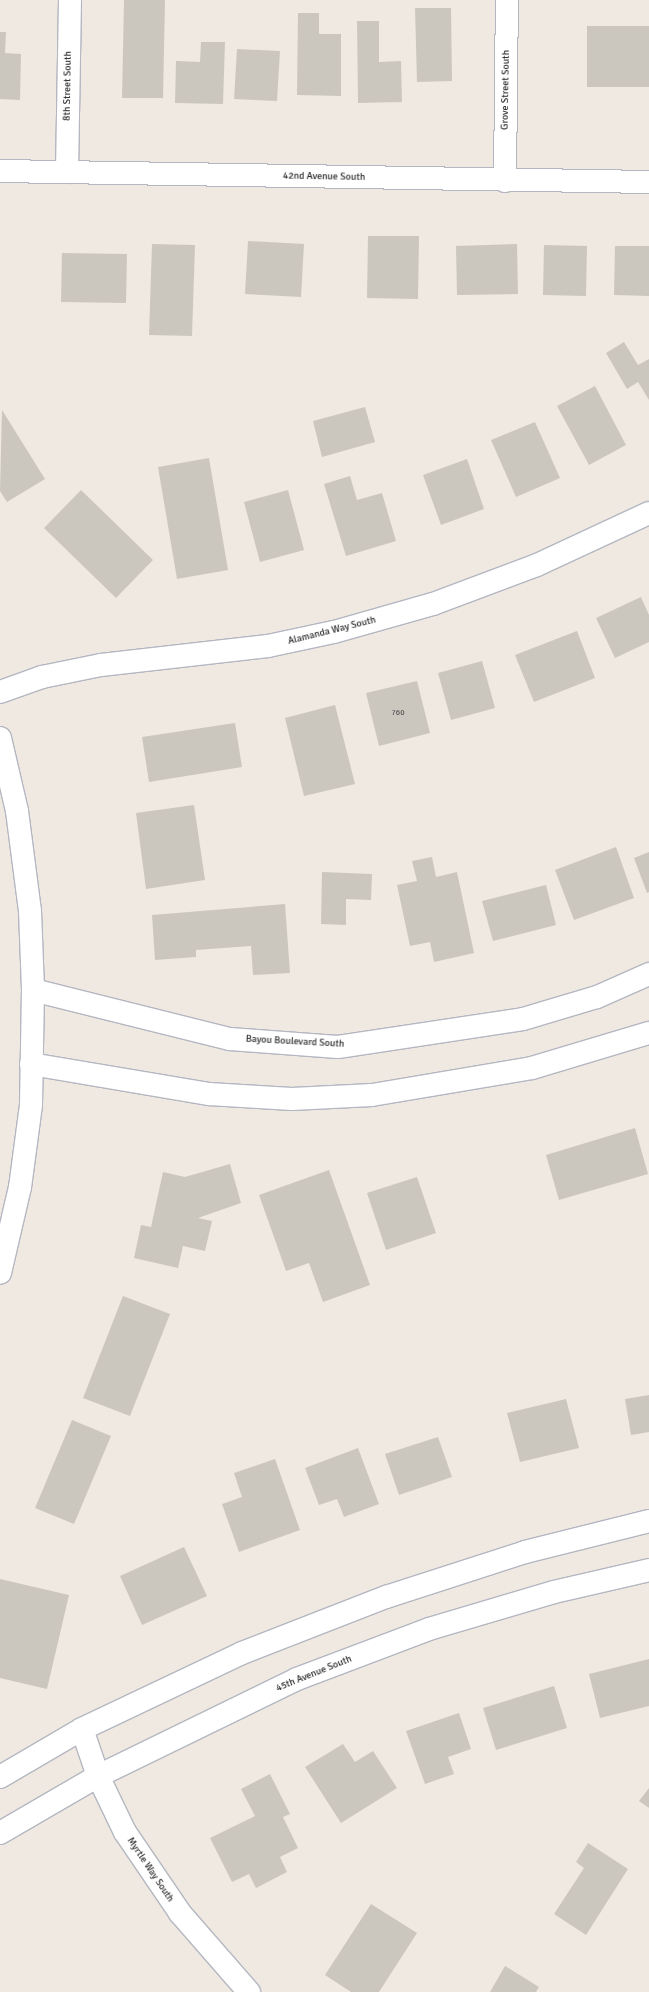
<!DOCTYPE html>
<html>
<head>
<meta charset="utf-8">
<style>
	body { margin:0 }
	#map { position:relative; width:649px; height:1992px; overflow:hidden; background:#efe9e1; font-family:Signika,sans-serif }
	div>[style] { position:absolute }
	.building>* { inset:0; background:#cbc7bf }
	.roads { filter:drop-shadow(1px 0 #b4b7c1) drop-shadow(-1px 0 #b4b7c1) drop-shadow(0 1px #b4b7c1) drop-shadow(0 -1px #b4b7c1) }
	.street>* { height:22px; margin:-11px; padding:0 11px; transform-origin:11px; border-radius:11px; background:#fff }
	.secondary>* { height:22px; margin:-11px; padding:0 11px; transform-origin:11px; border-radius:11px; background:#fff }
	span { translate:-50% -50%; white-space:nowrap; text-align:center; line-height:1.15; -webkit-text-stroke:3.5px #fff; paint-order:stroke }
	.number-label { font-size:8px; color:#555452 }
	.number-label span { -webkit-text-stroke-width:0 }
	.street-label { font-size:10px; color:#2e2e2e }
</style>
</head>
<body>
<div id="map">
	<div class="building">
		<i style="clip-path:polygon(124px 0,165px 0,163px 98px,122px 98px)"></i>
		<i style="clip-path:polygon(415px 8px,451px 8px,452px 81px,417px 82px)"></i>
		<i style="clip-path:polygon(298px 13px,319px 13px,319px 34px,341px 34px,341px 96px,297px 95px)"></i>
		<i style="clip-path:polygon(357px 21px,379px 21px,379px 62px,401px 61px,402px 102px,358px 103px)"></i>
		<i style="clip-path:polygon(587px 26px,649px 26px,649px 87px,587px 87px)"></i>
		<i style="clip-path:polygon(0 32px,6px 32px,5px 53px,21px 54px,20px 100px,0 99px)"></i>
		<i style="clip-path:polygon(201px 42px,225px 42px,223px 104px,175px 103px,176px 61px,200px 62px)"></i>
		<i style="clip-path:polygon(237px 49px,280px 51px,277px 101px,234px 99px)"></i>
		<i style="clip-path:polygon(368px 236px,419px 236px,418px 299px,367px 298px)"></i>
		<i style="clip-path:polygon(248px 241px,304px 244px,301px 297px,245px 294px)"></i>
		<i style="clip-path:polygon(152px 244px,195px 245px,192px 336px,149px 335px)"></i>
		<i style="clip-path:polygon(517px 244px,518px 294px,457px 295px,456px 246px)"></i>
		<i style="clip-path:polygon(544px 245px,587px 246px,586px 296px,543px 295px)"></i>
		<i style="clip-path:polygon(615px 246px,649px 246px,649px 296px,614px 295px)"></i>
		<i style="clip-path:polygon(62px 253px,127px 254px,126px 303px,61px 302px)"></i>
		<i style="clip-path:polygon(624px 342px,638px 365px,649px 359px,649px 400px,638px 382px,627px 389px,606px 353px)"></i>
		<i style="clip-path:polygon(595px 386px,626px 445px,589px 465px,557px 406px)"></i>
		<i style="clip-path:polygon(365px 407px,375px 442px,322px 457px,313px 421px)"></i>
		<i style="clip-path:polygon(2px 410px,45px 479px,7px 502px,0 491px)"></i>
		<i style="clip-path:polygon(535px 422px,560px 478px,516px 497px,491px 440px)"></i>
		<i style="clip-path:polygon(209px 458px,228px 570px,177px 579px,158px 467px)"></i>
		<i style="clip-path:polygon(467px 459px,484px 509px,441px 525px,423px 475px)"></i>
		<i style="clip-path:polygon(350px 476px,357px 500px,382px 493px,396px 541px,346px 556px,324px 484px)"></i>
		<i style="clip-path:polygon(81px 490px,153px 560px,116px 598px,44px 528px)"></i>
		<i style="clip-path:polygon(288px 490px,304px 550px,260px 562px,244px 502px)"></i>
		<i style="clip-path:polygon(641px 597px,649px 615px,649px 642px,615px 658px,596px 618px)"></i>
		<i style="clip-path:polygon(577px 631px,595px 678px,534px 702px,515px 655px)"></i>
		<i style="clip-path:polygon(482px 661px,495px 708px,451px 720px,438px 673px)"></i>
		<i style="clip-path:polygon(417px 681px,430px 733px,379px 746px,366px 693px)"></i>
		<i style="clip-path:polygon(335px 705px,355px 784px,304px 796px,285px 718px)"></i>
		<i style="clip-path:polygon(235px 723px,242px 767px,149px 782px,142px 737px)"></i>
		<i style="clip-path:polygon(194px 805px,205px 880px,146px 889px,136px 813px)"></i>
		<i style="clip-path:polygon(616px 847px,634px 898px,574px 920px,555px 870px)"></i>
		<i style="clip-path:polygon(649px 852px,649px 892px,647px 893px,634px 858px)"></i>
		<i style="clip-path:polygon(432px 857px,436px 877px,457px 872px,474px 953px,434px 962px,430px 942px,410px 946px,397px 885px,417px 881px,412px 861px)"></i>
		<i style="clip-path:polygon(322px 872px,372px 874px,371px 900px,346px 899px,346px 925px,321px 924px)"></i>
		<i style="clip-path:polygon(546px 885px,556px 925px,493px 941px,482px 901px)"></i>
		<i style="clip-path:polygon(285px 904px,290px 973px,253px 975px,251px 946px,196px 950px,196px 957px,155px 960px,152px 915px)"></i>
		<i style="clip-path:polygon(635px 1128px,648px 1174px,559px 1200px,546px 1155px)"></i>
		<i style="clip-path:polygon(230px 1164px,241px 1203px,198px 1218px,212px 1221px,205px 1251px,183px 1246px,178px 1268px,134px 1258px,141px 1225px,151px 1227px,163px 1172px,185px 1177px)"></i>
		<i style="clip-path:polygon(329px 1170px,370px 1285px,323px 1302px,309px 1263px,286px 1271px,259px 1195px)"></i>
		<i style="clip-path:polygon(417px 1177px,436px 1233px,386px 1250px,367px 1193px)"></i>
		<i style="clip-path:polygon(123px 1296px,170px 1314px,130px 1416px,83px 1398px)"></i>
		<i style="clip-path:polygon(649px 1395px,649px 1432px,631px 1435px,625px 1399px)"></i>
		<i style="clip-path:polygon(566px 1399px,579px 1448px,520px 1462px,507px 1413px)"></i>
		<i style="clip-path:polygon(72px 1420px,111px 1436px,74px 1524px,35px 1508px)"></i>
		<i style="clip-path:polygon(438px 1437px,452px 1477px,399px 1495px,385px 1454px)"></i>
		<i style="clip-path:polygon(358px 1448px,379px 1504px,344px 1517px,337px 1499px,319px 1505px,305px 1468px)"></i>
		<i style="clip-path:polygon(275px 1459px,300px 1530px,239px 1552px,222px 1504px,242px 1497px,234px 1473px)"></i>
		<i style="clip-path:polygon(184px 1547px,207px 1596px,142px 1625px,120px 1576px)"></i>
		<i style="clip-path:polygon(0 1579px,69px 1595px,47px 1689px,0 1678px)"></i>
		<i style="clip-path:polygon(649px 1659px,649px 1706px,600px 1718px,589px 1674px)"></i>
		<i style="clip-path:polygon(554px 1686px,567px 1728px,496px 1750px,483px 1708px)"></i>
		<i style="clip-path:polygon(459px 1713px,471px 1749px,448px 1757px,454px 1774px,425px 1784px,406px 1731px)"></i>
		<i style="clip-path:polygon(343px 1744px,355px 1762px,373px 1751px,397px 1788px,341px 1823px,305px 1767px)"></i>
		<i style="clip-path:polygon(270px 1774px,290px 1814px,283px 1817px,298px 1848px,280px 1857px,287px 1872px,256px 1888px,249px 1874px,232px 1882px,210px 1838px,255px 1816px,241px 1789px)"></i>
		<i style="clip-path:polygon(649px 1788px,649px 1808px,639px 1801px)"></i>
		<i style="clip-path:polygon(588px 1843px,628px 1869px,586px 1935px,554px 1914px,584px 1868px,576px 1862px)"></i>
		<i style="clip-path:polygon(371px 1904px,417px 1933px,379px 1992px,351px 1992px,325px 1975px)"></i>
		<i style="clip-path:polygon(505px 1966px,539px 1987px,536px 1992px,490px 1992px)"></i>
	</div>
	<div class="roads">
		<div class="street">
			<i style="left:0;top:171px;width:649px;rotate:0.97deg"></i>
			<i style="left:67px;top:172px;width:172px;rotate:-89deg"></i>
			<i style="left:505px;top:181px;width:181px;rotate:-89.4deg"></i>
			<i style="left:0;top:692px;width:45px;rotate:-19.7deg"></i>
			<i style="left:42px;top:677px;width:60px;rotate:-11.5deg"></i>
			<i style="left:101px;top:665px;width:168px;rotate:-6.5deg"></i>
			<i style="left:268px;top:646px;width:67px;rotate:-12deg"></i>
			<i style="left:334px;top:632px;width:103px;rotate:-15.8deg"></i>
			<i style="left:433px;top:604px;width:111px;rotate:-20.6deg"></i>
			<i style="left:537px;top:565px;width:123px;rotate:-24.9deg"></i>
			<i style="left:33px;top:990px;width:203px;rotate:14deg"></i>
			<i style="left:230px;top:1039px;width:108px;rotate:4.2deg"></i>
			<i style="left:338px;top:1047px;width:187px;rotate:-8.6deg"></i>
			<i style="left:523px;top:1019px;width:77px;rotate:-16.6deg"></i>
			<i style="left:597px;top:997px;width:57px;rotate:-23.9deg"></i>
			<i style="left:31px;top:1064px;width:181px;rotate:9.6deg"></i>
			<i style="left:209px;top:1094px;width:83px;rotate:3.4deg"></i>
			<i style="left:292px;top:1099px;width:80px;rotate:-2.9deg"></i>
			<i style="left:372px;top:1095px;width:162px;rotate:-9.6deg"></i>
			<i style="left:532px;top:1068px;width:122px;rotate:-16.7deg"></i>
			<i style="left:82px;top:1729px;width:50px;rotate:71.2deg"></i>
			<i style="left:98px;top:1776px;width:62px;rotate:64.3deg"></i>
			<i style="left:125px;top:1832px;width:98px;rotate:55.8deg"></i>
			<i style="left:180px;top:1913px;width:105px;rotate:48.9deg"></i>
		</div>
		<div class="secondary">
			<i style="left:0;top:738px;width:75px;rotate:76.9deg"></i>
			<i style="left:17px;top:811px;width:101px;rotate:82.6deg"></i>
			<i style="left:30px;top:911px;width:79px;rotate:87.8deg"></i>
			<i style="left:33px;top:990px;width:115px;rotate:91deg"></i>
			<i style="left:31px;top:1105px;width:83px;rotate:97.6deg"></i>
			<i style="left:20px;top:1187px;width:88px;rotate:103.1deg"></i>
			<i style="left:0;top:1777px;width:95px;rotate:-30.3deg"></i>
			<i style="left:82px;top:1729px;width:177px;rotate:-25.4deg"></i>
			<i style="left:242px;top:1653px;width:155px;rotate:-21.3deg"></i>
			<i style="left:386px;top:1597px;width:146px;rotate:-17.9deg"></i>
			<i style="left:525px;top:1552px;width:128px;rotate:-14deg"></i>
			<i style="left:0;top:1833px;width:113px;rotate:-30.2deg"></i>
			<i style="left:98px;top:1776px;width:221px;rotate:-26deg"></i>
			<i style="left:297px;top:1679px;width:141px;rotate:-20.7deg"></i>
			<i style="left:429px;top:1629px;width:130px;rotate:-16.5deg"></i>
			<i style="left:554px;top:1592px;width:98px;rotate:-13deg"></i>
		</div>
	</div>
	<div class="number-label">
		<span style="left:398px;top:713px">760</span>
	</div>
	<div class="street-label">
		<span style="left:68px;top:86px;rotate:-89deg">8th Street South</span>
		<span style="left:506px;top:90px;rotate:-89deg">Grove Street South</span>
		<span style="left:324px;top:177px;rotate:1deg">42nd Avenue South</span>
		<span style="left:332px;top:631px;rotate:-14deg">Alamanda Way South</span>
		<span style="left:295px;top:1042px;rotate:3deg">Bayou Boulevard South</span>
		<span style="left:314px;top:1674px;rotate:-22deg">45th Avenue South</span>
		<span style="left:150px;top:1870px;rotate:56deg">Myrtle Way South</span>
	</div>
</div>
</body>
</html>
